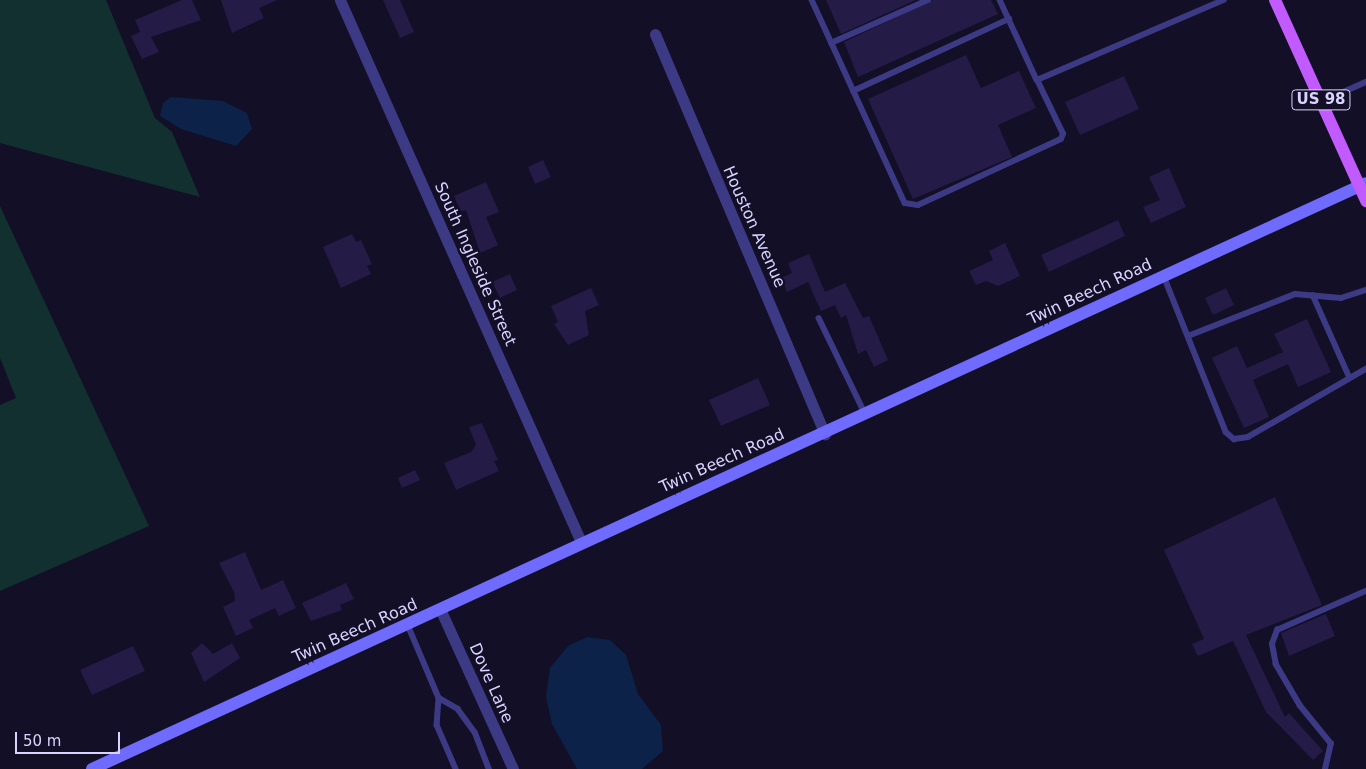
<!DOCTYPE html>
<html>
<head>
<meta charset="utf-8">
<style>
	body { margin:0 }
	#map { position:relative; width:1366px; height:769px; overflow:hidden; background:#130f26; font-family:"DejaVu Sans",sans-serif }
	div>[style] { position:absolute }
	.green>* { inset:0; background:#12302f }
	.water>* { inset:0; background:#0c2248 }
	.building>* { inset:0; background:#241b47 }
	.lane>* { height:5.5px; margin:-2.75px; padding:0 2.75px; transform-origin:2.75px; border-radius:2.75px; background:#3d3a85 }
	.street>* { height:11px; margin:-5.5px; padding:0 5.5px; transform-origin:5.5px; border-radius:5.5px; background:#3d3a85 }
	.secondary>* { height:12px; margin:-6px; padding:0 6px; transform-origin:6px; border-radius:6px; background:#6f6bff }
	.primary>* { height:12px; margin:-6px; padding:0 6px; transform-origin:6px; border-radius:6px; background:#c25bff }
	span { translate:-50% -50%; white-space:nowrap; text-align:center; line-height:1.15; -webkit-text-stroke:5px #130f26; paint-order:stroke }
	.shield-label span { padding:1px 4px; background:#130f26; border:1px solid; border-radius:4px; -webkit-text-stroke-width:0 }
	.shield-label { font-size:15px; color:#d9d4ff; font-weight:700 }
	.street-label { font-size:16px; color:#d9d4ff }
	.scale { position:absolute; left:15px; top:732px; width:105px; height:22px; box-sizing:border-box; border:2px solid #d9d4ff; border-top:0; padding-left:6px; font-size:15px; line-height:18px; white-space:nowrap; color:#d9d4ff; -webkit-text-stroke:4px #130f26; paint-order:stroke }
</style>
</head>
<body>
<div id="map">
	<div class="green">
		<i style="clip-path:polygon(0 0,106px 0,155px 118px,172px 132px,200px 197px,0 143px)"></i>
		<i style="clip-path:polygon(0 206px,149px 526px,0 591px,0 405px,16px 398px,0 358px)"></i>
	</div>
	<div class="water">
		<i style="clip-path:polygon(171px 97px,223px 101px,247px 113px,252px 129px,236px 146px,181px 129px,160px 116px,163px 103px)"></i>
		<i style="clip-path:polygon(587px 637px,610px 640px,626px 655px,638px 694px,661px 725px,663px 751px,642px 769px,577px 769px,552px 724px,546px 697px,550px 668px,568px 646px)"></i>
	</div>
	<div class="building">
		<i style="clip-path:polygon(182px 0,192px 0,201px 20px,151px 37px,159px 52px,142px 59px,131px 36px,140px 32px,135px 20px)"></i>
		<i style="clip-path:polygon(221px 0,277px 0,259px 8px,264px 18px,232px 33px)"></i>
		<i style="clip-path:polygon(383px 0,400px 0,414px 32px,400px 38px)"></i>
		<i style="clip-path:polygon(826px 0,916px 0,841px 34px)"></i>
		<i style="clip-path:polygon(933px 0,991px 0,998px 14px,858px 77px,844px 42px)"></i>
		<i style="clip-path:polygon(966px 55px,981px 88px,1019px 71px,1036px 108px,998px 125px,1012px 157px,913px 199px,868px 99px)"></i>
		<i style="clip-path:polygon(1124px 76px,1139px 109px,1080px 135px,1065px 102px)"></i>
		<i style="clip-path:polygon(543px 160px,551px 177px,535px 184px,528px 167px)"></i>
		<i style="clip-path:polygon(1169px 168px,1186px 207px,1151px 223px,1143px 207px,1160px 200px,1149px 177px)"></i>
		<i style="clip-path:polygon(486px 182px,499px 212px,486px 217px,498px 245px,480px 253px,466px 210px,461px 212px,454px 196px)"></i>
		<i style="clip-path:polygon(1118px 220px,1125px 236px,1049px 272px,1041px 255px)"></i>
		<i style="clip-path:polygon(352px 234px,356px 242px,361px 240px,372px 264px,367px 266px,371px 274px,341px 288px,323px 247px)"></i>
		<i style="clip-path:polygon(1005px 243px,1020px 276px,998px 286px,986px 281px,976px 285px,969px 271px,993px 260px,989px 251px)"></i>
		<i style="clip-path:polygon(809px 254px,825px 292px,845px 283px,863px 318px,869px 316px,888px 360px,874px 367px,866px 350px,858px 354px,846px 315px,841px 318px,835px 305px,821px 311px,808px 282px,787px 292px,781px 278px,792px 273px,788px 263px)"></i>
		<i style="clip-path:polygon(510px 274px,517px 290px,500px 298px,492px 282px)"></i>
		<i style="clip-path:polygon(591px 288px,599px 305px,585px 311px,589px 335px,568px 345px,554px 324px,558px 322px,551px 306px)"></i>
		<i style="clip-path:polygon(1226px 288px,1234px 305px,1213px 315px,1205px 298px)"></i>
		<i style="clip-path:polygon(1307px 319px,1331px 372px,1298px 387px,1288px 364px,1253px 380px,1269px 417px,1244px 428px,1212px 358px,1237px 346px,1247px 368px,1283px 352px,1274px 334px)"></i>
		<i style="clip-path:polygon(758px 378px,770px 405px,721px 426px,709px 400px)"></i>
		<i style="clip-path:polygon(482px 423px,498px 460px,494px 461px,499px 471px,456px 490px,444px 463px,471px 452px,476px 445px,469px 427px)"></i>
		<i style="clip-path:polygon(415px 470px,420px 480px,402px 488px,398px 478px)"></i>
		<i style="clip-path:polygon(1275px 497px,1322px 605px,1246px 635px,1285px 717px,1289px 713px,1323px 751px,1313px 760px,1266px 712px,1233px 641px,1198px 656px,1192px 644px,1204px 639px,1164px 550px)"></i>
		<i style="clip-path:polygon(245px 552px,261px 590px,283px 580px,296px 608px,279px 616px,275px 608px,249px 620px,253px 628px,236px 636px,223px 607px,235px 601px,234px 592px,219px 563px)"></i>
		<i style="clip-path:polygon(346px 583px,354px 599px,340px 605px,342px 610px,311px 621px,302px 603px)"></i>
		<i style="clip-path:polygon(1326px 614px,1335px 636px,1289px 656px,1281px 633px)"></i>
		<i style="clip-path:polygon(202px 643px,213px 654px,232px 643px,240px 658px,204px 682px,191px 653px)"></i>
		<i style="clip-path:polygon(133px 646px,145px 671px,92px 695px,80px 670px)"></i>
	</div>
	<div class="lane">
		<i style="left:812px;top:0;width:223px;rotate:65.4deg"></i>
		<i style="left:905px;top:203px;width:13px;rotate:9deg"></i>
		<i style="left:918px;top:205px;width:157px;rotate:-24.8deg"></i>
		<i style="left:1061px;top:139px;width:5px;rotate:-68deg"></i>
		<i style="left:1063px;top:134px;width:60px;rotate:-115.7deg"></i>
		<i style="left:1000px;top:0;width:88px;rotate:65.2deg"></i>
		<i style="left:1037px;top:80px;width:203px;rotate:-23.2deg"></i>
		<i style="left:831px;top:43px;width:106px;rotate:-23.9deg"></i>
		<i style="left:853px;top:91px;width:172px;rotate:-24.8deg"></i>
		<i style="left:1321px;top:102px;width:49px;rotate:-24deg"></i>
		<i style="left:1164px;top:276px;width:168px;rotate:68.3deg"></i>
		<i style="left:1226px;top:432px;width:11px;rotate:41deg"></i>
		<i style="left:1234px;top:439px;width:14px;rotate:-8deg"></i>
		<i style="left:1248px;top:437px;width:136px;rotate:-30deg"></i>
		<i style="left:1313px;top:295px;width:89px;rotate:66deg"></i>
		<i style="left:819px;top:318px;width:106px;rotate:64.2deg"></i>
		<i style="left:1188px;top:336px;width:115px;rotate:-21.4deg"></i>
		<i style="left:1295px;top:294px;width:46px;rotate:5deg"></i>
		<i style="left:1341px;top:298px;width:26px;rotate:-18deg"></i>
		<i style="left:408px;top:625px;width:79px;rotate:67deg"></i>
		<i style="left:439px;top:698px;width:27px;rotate:94deg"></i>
		<i style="left:437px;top:725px;width:48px;rotate:66.6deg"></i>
		<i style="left:439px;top:698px;width:22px;rotate:30deg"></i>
		<i style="left:458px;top:709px;width:29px;rotate:54deg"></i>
		<i style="left:475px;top:732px;width:40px;rotate:69deg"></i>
		<i style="left:1325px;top:769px;width:26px;rotate:-77deg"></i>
		<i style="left:1331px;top:744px;width:49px;rotate:-129.2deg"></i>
		<i style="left:1300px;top:706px;width:48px;rotate:-120.3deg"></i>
		<i style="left:1276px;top:665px;width:21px;rotate:-101deg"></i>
		<i style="left:1272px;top:644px;width:15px;rotate:-70deg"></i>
		<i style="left:1277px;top:630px;width:97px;rotate:-23.7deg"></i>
	</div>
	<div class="street">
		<i style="left:340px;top:0;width:593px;rotate:66.03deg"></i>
		<i style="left:655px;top:34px;width:435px;rotate:67deg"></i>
		<i style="left:441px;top:611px;width:174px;rotate:65.5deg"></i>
	</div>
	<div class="secondary">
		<i style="left:92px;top:769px;width:1402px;rotate:-24.7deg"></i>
	</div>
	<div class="primary">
		<i style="left:1275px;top:0;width:221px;rotate:65.6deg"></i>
	</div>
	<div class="shield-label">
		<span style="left:1321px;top:100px">US 98</span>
	</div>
	<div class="street-label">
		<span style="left:754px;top:227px;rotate:66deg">Houston Avenue</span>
		<span style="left:475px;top:264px;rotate:66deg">South Ingleside Street</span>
		<span style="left:1090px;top:292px;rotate:-25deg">Twin Beech Road</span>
		<span style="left:722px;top:461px;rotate:-24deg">Twin Beech Road</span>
		<span style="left:355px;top:631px;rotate:-24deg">Twin Beech Road</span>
		<span style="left:491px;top:683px;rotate:66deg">Dove Lane</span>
	</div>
	<div class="scale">50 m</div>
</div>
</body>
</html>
